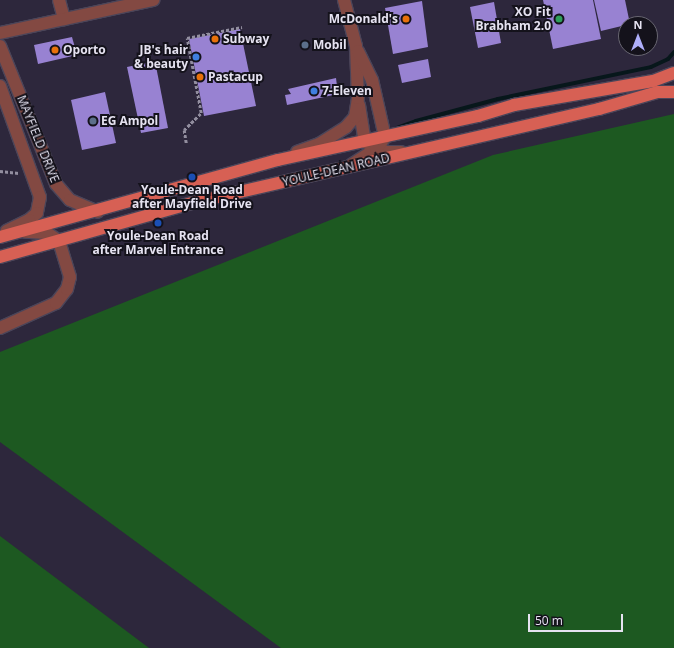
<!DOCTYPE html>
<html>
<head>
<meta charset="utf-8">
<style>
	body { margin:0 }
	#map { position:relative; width:674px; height:648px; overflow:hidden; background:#2d273c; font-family:"Open Sans",sans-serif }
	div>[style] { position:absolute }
	.green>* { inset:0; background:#1d5921 }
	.stream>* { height:4px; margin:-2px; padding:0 2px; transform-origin:2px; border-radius:2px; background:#07171b }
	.building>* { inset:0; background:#9882d2 }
	.path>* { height:2.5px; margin-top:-1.25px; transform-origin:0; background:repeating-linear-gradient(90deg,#928e9f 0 3px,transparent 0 5px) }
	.roads { filter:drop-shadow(1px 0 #4b4559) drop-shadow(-1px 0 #4b4559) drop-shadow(0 1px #4b4559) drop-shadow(0 -1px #4b4559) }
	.minor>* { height:12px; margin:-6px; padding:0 6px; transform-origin:6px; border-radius:6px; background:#834942 }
	.tertiary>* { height:12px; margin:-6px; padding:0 6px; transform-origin:6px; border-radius:6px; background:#834942 }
	.primary>* { height:12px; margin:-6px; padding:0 6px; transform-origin:6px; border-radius:6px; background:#d76054 }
	.dots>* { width:11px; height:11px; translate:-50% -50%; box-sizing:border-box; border:2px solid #14121b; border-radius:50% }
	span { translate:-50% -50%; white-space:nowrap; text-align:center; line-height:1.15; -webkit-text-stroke:4px #14121b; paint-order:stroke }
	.poi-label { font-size:12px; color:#e6e3f1; font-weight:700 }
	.right { translate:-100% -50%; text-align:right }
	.left { translate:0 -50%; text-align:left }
	.street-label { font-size:12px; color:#e6e3f1 }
	.north { position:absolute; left:618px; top:16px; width:40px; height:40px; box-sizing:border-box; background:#14121b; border:1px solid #686671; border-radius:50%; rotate:0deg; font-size:11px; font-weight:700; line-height:16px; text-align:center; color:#e6e3f1 }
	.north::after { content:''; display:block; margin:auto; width:14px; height:18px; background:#aeaefa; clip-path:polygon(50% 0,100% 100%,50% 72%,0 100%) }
	.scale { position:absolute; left:528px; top:614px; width:95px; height:18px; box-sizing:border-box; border:2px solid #e6e3f1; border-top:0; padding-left:5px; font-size:12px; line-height:14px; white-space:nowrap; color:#e6e3f1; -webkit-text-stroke:3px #14121b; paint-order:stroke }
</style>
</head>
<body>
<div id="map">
	<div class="green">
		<i style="clip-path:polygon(674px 114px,674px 648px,281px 648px,0 442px,0 352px,493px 155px)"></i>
		<i style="clip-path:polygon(0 536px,149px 648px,0 648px)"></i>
	</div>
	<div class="stream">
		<i style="left:397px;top:128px;width:20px;rotate:-20deg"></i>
		<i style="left:416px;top:121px;width:85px;rotate:-15deg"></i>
		<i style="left:498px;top:99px;width:156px;rotate:-11.8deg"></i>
		<i style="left:651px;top:67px;width:19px;rotate:-25deg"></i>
		<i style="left:668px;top:59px;width:9px;rotate:-49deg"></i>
	</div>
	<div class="building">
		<i style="clip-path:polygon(543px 0,593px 0,601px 39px,553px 49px)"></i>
		<i style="clip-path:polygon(594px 0,625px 0,630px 24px,601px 31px)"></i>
		<i style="clip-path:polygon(422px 1px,428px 47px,393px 54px,385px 8px)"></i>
		<i style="clip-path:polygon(494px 2px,501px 43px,478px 48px,470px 7px)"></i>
		<i style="clip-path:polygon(240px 29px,256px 106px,204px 116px,189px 39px)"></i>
		<i style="clip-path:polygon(72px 37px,77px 55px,38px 64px,34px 45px)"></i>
		<i style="clip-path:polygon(428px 59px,431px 77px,402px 83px,398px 65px)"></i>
		<i style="clip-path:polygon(155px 61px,168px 128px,141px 133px,127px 67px)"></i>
		<i style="clip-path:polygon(336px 78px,338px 94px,287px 105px,285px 95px,291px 94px,288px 89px)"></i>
		<i style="clip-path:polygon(105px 92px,116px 143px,82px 150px,71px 100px)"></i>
	</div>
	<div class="path">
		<i style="left:186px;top:143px;width:13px;rotate:-99deg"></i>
		<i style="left:184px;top:130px;width:24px;rotate:-45deg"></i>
		<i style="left:201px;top:113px;width:76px;rotate:-100.6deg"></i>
		<i style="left:187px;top:38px;width:56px;rotate:-11.3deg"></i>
		<i style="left:0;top:171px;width:19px;rotate:6deg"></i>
	</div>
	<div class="roads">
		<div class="minor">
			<i style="left:59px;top:0;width:20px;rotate:75deg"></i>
			<i style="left:0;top:33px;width:157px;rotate:-12.2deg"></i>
			<i style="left:359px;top:105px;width:37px;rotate:81deg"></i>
			<i style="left:365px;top:142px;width:23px;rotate:25deg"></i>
			<i style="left:386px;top:152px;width:15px"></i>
			<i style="left:297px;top:152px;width:23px;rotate:-20deg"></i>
			<i style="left:319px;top:144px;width:32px;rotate:-32deg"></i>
			<i style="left:346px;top:127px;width:13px;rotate:-48deg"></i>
			<i style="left:355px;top:117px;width:19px;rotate:-81deg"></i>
			<i style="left:358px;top:98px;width:52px;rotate:-92.2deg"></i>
			<i style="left:356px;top:46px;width:48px;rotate:-104.6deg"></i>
			<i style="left:351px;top:165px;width:30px;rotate:-33deg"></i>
			<i style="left:376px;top:149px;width:15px;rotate:-53deg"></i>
			<i style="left:385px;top:137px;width:58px;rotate:-102.8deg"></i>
			<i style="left:372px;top:80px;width:32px;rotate:-116deg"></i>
		</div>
		<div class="tertiary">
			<i style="left:0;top:46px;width:149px;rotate:67.9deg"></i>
			<i style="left:56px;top:184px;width:21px;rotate:49deg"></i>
			<i style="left:70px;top:200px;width:30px;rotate:23deg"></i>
			<i style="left:0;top:86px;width:118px;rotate:70.2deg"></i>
			<i style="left:40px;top:197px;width:16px;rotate:101deg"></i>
			<i style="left:37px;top:213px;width:11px;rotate:139deg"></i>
			<i style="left:29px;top:220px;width:25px;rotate:154deg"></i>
			<i style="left:0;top:328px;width:61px;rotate:-24.1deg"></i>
			<i style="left:56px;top:303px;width:18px;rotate:-52deg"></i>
			<i style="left:67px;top:289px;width:12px;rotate:-76deg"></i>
			<i style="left:70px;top:277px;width:38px;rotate:-107deg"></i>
			<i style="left:59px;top:241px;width:14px;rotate:-146deg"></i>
			<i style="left:47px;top:233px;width:22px;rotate:-177deg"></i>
		</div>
		<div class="primary">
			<i style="left:0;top:237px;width:288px;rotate:-15.5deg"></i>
			<i style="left:278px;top:160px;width:205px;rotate:-12.4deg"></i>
			<i style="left:478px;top:116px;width:38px;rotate:-17deg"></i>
			<i style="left:514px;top:105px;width:141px;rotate:-9.8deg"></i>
			<i style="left:653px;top:81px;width:22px;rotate:-21deg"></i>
			<i style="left:0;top:257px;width:204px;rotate:-15.7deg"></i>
			<i style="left:196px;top:202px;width:414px;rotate:-13deg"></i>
			<i style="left:599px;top:109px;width:61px;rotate:-16.1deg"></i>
			<i style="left:658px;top:92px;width:16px"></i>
		</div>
	</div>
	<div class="dots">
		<i style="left:406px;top:19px;background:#e8710a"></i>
		<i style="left:559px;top:19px;background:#2e9e5b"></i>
		<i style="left:215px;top:39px;background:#e8710a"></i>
		<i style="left:305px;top:45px;background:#5c6f8a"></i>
		<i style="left:55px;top:50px;background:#e8710a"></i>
		<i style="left:196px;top:57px;background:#3f7fe0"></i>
		<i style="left:200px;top:77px;background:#e8710a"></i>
		<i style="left:314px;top:91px;background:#3f7fe0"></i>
		<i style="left:93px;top:121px;background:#5c6f8a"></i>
		<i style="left:192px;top:177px;background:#1a4fb4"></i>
		<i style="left:158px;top:223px;background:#1a4fb4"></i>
	</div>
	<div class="poi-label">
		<span class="right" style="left:551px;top:19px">XO Fit<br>Brabham 2.0</span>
		<span class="right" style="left:398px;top:19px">McDonald's</span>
		<span class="left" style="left:223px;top:39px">Subway</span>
		<span class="left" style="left:313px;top:45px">Mobil</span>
		<span class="left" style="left:63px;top:50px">Oporto</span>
		<span class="right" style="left:188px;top:57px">JB's hair<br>&amp; beauty</span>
		<span class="left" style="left:208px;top:77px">Pastacup</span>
		<span class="left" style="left:322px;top:91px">7-Eleven</span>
		<span class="left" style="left:101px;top:121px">EG Ampol</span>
		<span style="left:192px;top:197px">Youle-Dean Road<br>after Mayfield Drive</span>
		<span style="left:158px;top:243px">Youle-Dean Road<br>after Marvel Entrance</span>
	</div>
	<div class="street-label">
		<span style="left:38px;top:139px;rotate:68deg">MAYFIELD DRIVE</span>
		<span style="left:336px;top:170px;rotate:-13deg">YOULE-DEAN ROAD</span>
	</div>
	<div class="north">N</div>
	<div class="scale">50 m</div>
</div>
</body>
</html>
